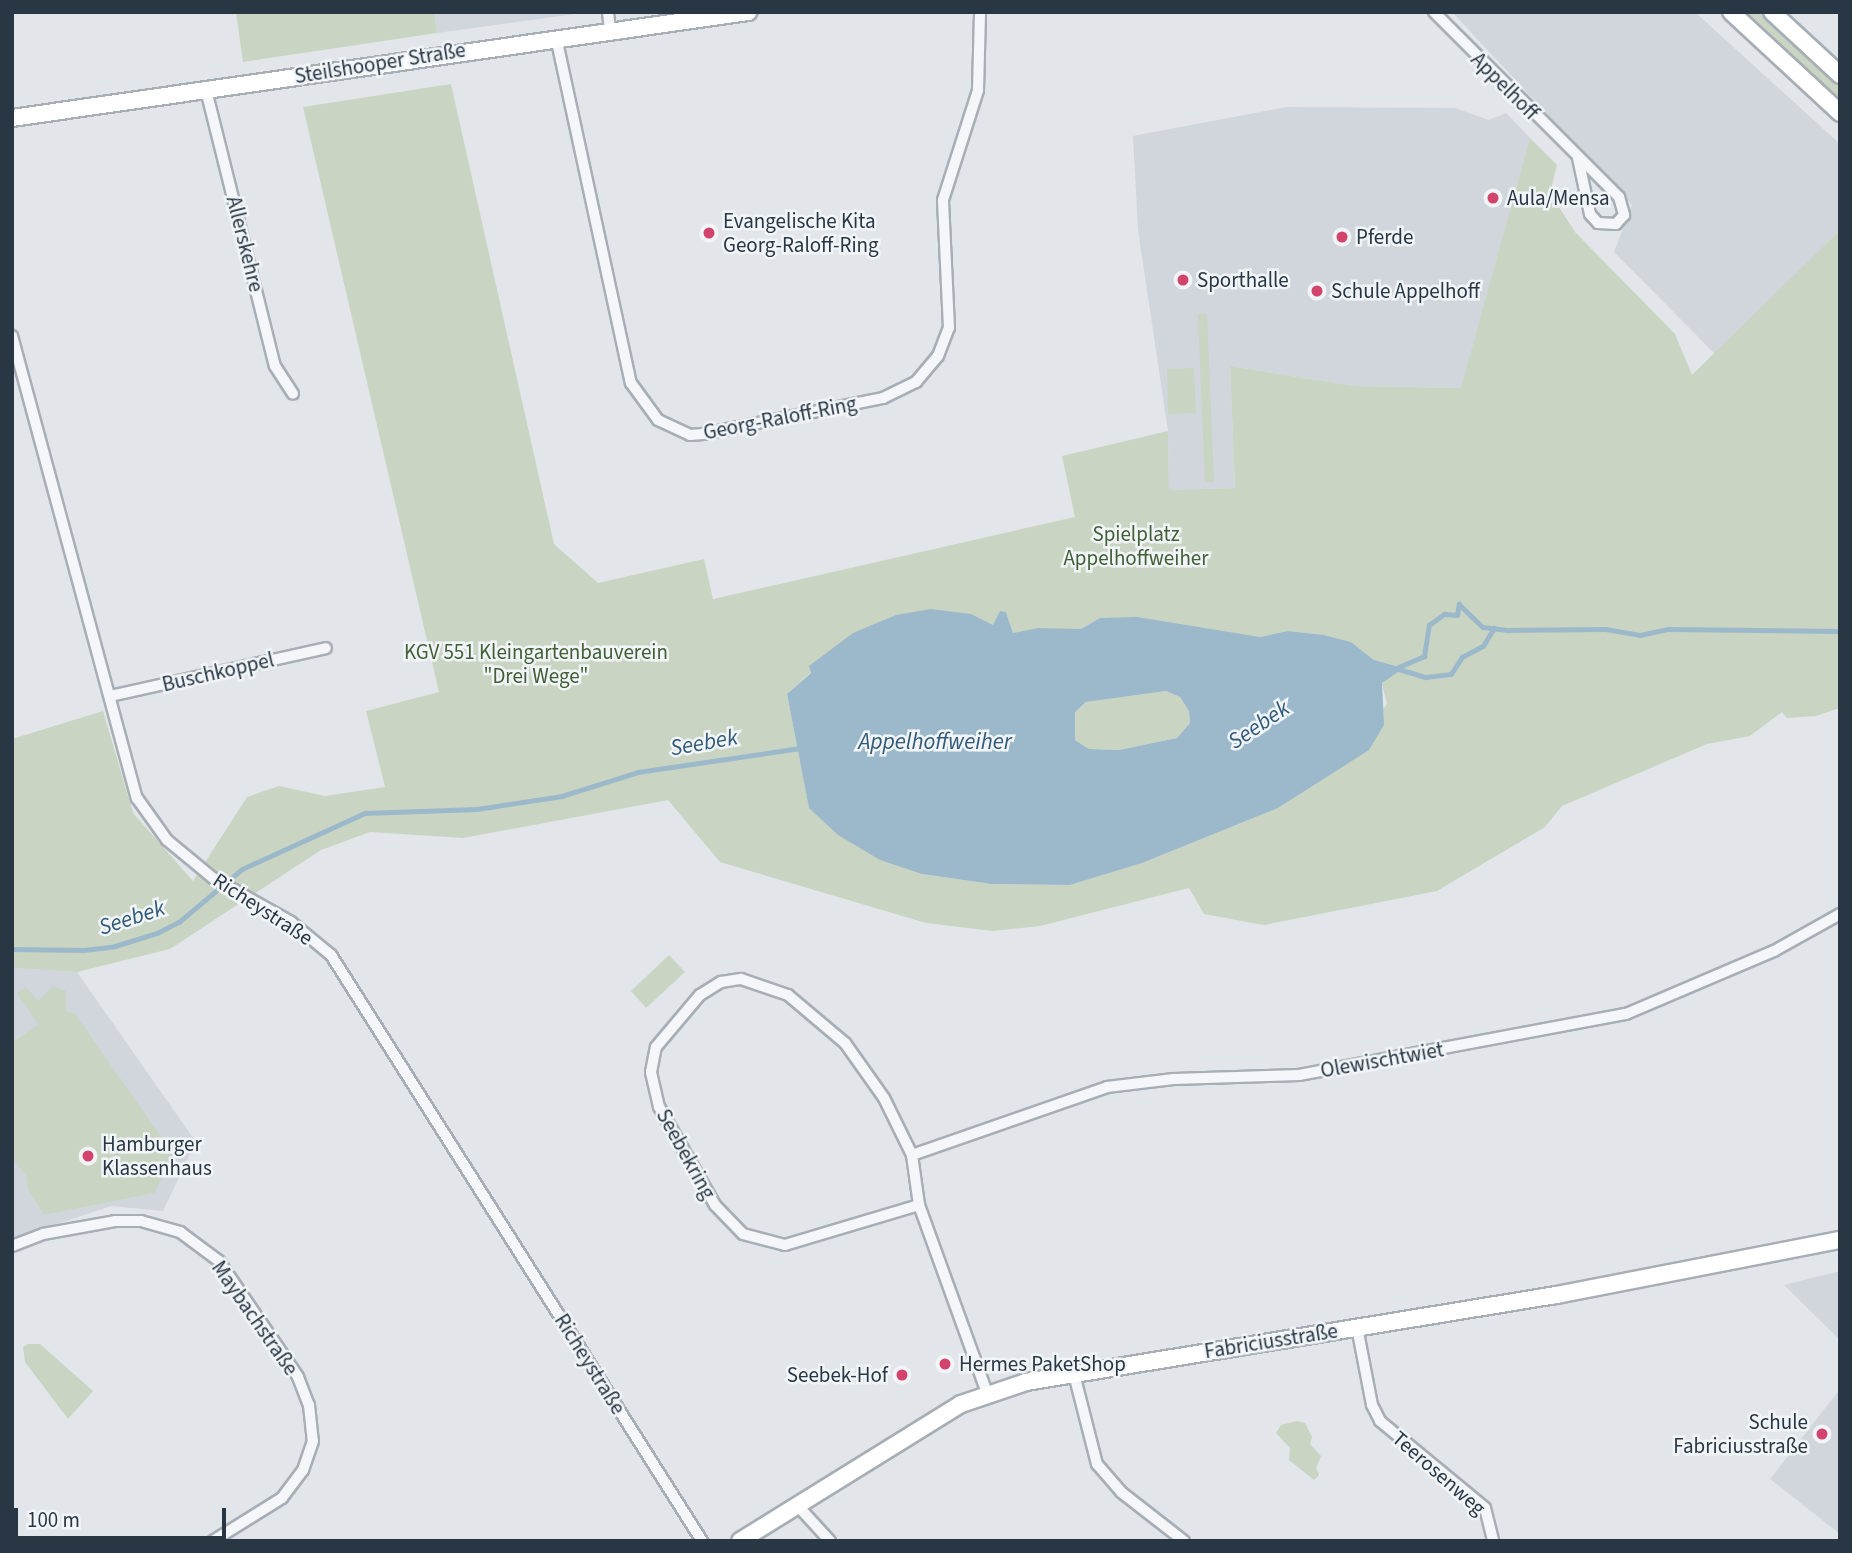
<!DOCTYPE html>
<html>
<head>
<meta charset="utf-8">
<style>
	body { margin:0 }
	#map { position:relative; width:1852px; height:1553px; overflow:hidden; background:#e2e6ea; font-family:"Source Sans 3",sans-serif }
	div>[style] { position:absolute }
	.built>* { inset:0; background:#d0d6dc }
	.green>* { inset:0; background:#c9d5c2 }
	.water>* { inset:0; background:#9cb9cb }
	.stream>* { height:4.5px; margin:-2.25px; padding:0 2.25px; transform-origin:2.25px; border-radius:2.25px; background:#9cb9cb }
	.roads { filter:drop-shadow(2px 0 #a7aeb5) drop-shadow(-2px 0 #a7aeb5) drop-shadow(0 2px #a7aeb5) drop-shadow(0 -2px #a7aeb5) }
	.street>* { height:10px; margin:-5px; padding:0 5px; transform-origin:5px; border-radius:5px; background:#f5f6f9 }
	.secondary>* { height:16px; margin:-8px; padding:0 8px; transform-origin:8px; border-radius:8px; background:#fff }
	.dots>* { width:19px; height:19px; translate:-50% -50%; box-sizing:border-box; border:4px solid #f1f5f8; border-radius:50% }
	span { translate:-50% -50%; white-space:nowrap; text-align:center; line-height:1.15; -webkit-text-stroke:5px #f1f5f8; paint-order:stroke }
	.street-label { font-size:21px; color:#293643 }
	.poi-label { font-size:21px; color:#293643 }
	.left { translate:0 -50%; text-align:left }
	.right { translate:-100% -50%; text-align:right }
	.park-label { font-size:21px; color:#435f36 }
	.water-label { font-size:23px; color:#325a78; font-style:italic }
	.frame { position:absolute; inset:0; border:14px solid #293643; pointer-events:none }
	.scale { position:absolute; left:14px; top:1508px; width:212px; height:32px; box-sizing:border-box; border:4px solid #293643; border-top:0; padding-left:9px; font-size:21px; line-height:24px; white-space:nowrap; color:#293643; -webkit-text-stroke:5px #f1f5f8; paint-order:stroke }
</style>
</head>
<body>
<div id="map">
	<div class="built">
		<i style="clip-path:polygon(434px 12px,590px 12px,437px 33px)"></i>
		<i style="clip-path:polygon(1452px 12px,1695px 12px,1840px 144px,1840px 230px,1715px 354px,1614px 252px,1632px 205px)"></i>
		<i style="clip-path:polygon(1287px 107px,1455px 108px,1489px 120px,1506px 113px,1530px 138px,1462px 388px,1354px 386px,1230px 366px,1235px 488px,1169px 490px,1168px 431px,1138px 230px,1133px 136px)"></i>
		<i style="clip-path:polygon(12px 968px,77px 972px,196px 1142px,163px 1211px,111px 1206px,12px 1239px)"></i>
		<i style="clip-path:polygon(1840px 1271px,1840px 1340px,1784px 1285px)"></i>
		<i style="clip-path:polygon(1840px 1389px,1840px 1534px,1770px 1479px)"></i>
	</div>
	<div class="green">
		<i style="clip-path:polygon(236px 12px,434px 12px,437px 33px,243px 62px)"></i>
		<i style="clip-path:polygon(1743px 12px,1761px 12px,1840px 86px,1840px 102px)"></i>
		<i style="clip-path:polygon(evenodd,451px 84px,554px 544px,598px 583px,704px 559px,713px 599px,1075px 517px,1062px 456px,1168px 431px,1169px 490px,1235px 488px,1230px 366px,1354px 386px,1461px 388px,1530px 138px,1557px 165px,1550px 193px,1575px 232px,1675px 334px,1692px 375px,1840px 230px,1840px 708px,1816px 716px,1787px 718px,1782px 712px,1750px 736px,1707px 744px,1562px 806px,1545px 827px,1437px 891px,1264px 925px,1204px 914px,1189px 888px,1040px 926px,993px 931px,926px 923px,720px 862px,668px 800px,463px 838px,370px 832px,321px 850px,170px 949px,77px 972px,12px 968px,12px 739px,103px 711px,133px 813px,193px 881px,247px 797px,279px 786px,325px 796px,385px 787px,366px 711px,439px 692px,303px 107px,451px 84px,1000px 612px,1006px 612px,1013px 633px,1081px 629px,1100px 618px,1260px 637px,1288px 631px,1324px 635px,1351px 642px,1374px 660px,1396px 666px,1382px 684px,1387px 704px,1335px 771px,1278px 808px,1142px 863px,1070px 885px,991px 884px,922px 874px,809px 807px,787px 694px,811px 672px,974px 619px,993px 625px,1000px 612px)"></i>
		<i style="clip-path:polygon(1198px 314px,1207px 314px,1214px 482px,1205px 482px)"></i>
		<i style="clip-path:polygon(1194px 368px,1196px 413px,1168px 414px,1167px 369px)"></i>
		<i style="clip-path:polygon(1166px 691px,1180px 697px,1189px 711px,1190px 723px,1177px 738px,1119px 750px,1089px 749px,1075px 740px,1075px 712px,1086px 702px)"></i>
		<i style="clip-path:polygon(669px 955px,685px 972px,646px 1008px,631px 991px)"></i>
		<i style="clip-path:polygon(53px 986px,66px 991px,66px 1011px,75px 1014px,174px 1155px,154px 1193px,44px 1215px,28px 1189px,26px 1176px,12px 1157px,12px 1043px,38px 1024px,17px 993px,26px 987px,38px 1001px)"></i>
		<i style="clip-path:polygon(28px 1344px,40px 1344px,93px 1391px,68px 1419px,25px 1362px,23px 1347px)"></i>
		<i style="clip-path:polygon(1297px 1421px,1305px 1423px,1312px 1437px,1310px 1444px,1321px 1456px,1316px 1468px,1319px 1475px,1314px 1480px,1289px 1460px,1290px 1448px,1276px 1433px,1281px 1425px)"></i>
	</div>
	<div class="water">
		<i style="clip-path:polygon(evenodd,931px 609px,971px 614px,993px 625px,1000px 611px,1006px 612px,1013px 633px,1038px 628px,1081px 629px,1100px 618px,1137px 617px,1260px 637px,1288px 631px,1324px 635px,1351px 642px,1374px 660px,1396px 666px,1398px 672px,1382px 683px,1384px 725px,1369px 750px,1278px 808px,1142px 863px,1070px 885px,991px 884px,922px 874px,880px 860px,838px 835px,809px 808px,787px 694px,811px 673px,809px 666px,853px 633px,896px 615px,931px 609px,1166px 691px,1180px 697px,1189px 711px,1190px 723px,1177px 738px,1119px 750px,1089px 749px,1075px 740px,1075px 712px,1086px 702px,1166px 691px)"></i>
	</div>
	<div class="stream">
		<i style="left:1394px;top:669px;width:33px;rotate:-23deg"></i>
		<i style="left:1424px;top:656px;width:31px;rotate:-81deg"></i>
		<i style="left:1429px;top:625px;width:19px;rotate:-36deg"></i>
		<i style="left:1444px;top:614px;width:13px;rotate:4deg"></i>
		<i style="left:1457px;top:615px;width:11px;rotate:-80deg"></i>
		<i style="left:1459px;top:604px;width:33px;rotate:44deg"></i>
		<i style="left:1483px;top:627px;width:26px;rotate:7deg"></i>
		<i style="left:1509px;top:630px;width:97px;rotate:-0.6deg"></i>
		<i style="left:1606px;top:629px;width:35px;rotate:10deg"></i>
		<i style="left:1640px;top:635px;width:30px;rotate:-12deg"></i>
		<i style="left:1669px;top:629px;width:171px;rotate:0.7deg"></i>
		<i style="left:1399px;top:669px;width:28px;rotate:17deg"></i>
		<i style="left:1426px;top:677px;width:25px;rotate:-7deg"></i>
		<i style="left:1451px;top:674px;width:20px;rotate:-57deg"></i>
		<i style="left:1462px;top:657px;width:24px;rotate:-28deg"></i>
		<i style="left:1483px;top:646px;width:21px;rotate:-59deg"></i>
		<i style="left:12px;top:949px;width:72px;rotate:0.8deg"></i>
		<i style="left:84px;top:950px;width:31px;rotate:-7deg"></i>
		<i style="left:115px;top:946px;width:44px;rotate:-17.2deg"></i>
		<i style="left:157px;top:933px;width:25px;rotate:-27deg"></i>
		<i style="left:179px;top:922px;width:82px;rotate:-40.1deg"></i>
		<i style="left:242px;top:869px;width:135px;rotate:-24.5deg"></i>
		<i style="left:365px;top:813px;width:112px;rotate:-2deg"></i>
		<i style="left:477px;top:809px;width:86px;rotate:-8.7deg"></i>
		<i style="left:562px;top:796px;width:80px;rotate:-17.5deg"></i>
		<i style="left:638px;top:772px;width:165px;rotate:-8.4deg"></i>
	</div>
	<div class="roads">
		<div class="street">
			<i style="left:608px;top:12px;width:18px;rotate:84deg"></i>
			<i style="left:1434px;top:12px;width:262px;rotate:45deg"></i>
			<i style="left:1619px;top:197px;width:19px;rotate:74deg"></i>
			<i style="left:1624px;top:215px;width:12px;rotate:132deg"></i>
			<i style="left:1616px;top:224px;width:18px;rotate:-177deg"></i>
			<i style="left:1598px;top:223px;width:12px;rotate:-132deg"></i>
			<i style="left:1590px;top:214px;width:57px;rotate:-102.1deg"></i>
			<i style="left:556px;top:37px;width:354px;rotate:77.8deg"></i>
			<i style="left:631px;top:383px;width:46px;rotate:53.9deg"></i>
			<i style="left:658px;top:420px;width:35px;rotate:25deg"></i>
			<i style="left:690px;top:435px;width:13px;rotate:-4deg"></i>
			<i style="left:703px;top:434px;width:184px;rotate:-11.3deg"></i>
			<i style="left:883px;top:398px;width:37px;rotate:-26deg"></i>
			<i style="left:916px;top:382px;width:34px;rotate:-50deg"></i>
			<i style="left:938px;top:356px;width:30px;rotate:-69deg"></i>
			<i style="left:949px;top:328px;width:128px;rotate:-92.7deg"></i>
			<i style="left:943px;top:200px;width:115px;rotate:-72.3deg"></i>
			<i style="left:978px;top:90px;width:78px;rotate:-88.5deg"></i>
			<i style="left:206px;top:90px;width:284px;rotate:76deg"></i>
			<i style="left:275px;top:366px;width:33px;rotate:57deg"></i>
			<i style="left:12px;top:336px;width:479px;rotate:74.9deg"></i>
			<i style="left:137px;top:798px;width:52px;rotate:54.5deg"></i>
			<i style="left:167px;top:840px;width:60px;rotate:39.6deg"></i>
			<i style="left:213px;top:878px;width:90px;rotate:29.4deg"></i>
			<i style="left:291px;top:922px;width:52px;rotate:39.5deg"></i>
			<i style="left:331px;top:955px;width:694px;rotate:57.66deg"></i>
			<i style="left:110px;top:696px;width:221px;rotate:-12.5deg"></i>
			<i style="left:912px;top:1155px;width:207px;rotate:-19.2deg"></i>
			<i style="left:1107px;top:1087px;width:67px;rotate:-6.8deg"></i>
			<i style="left:1174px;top:1079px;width:125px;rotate:-1.8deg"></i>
			<i style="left:1299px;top:1075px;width:333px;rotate:-10.6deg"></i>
			<i style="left:1626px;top:1014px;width:161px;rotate:-23.1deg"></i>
			<i style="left:1774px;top:951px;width:76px;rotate:-29.3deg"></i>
			<i style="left:919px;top:1205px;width:140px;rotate:163.4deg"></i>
			<i style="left:785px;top:1245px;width:43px;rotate:-165.3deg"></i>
			<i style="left:743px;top:1234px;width:40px;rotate:-134deg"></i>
			<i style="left:715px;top:1205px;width:113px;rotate:-119.7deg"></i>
			<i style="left:659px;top:1107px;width:36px;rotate:-103deg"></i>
			<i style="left:651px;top:1072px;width:25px;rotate:-79deg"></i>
			<i style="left:656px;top:1047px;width:68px;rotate:-49.8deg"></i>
			<i style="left:700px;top:995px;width:25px;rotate:-32deg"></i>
			<i style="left:721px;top:982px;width:20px;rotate:-9deg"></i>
			<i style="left:741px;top:979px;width:50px;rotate:18.8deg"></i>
			<i style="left:788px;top:995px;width:75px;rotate:40.1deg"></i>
			<i style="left:845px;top:1043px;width:67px;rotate:54.7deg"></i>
			<i style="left:884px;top:1098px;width:64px;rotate:63.8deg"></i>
			<i style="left:912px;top:1155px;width:50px;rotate:82deg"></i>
			<i style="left:919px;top:1205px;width:200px;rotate:70.1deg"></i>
			<i style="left:12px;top:1246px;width:33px;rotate:-21deg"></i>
			<i style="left:43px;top:1234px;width:73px;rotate:-10.2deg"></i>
			<i style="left:115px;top:1221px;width:26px"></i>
			<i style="left:141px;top:1221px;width:41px;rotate:15.8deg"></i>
			<i style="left:180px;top:1232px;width:49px;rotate:36.6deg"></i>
			<i style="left:219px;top:1261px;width:140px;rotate:55.7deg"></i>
			<i style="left:298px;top:1377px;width:30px;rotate:69deg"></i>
			<i style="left:309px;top:1405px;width:36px;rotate:84deg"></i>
			<i style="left:313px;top:1441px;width:31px;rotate:109deg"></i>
			<i style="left:303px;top:1470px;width:35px;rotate:127deg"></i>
			<i style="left:282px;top:1498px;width:81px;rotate:148.1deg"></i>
			<i style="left:1357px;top:1327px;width:79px;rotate:79.1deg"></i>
			<i style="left:1372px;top:1405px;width:18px;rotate:63deg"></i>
			<i style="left:1380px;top:1421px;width:136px;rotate:39.6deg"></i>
			<i style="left:1485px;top:1508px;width:34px;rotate:76deg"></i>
			<i style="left:1074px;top:1374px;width:93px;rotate:75.7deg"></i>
			<i style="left:1097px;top:1464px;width:37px;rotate:49deg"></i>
			<i style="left:1121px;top:1492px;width:80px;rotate:37.9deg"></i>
			<i style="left:797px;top:1505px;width:49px;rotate:47.5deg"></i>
		</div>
		<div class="secondary">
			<i style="left:1731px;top:12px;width:149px;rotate:42.8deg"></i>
			<i style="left:1772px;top:12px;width:93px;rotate:42.8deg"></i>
			<i style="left:12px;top:118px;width:744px;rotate:-8.2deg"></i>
			<i style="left:740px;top:1541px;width:260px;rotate:-31.8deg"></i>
			<i style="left:961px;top:1404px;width:69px;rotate:-18.7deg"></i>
			<i style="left:1026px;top:1382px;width:537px;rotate:-9.32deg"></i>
			<i style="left:1556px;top:1295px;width:289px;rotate:-11deg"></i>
		</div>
	</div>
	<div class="dots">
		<i style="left:1493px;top:198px;background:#d2446c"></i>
		<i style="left:709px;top:233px;background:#d2446c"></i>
		<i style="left:1342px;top:237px;background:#d2446c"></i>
		<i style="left:1183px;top:280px;background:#d2446c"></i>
		<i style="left:1317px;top:291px;background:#d2446c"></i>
		<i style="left:88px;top:1156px;background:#d2446c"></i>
		<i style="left:945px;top:1364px;background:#d2446c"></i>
		<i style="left:902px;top:1375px;background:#d2446c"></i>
		<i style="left:1822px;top:1434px;background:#d2446c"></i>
	</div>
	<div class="street-label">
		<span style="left:380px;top:63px;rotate:-9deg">Steilshooper Straße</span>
		<span style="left:1505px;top:86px;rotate:45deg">Appelhoff</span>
		<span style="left:245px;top:244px;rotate:76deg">Allerskehre</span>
		<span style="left:780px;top:418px;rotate:-11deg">Georg-Raloff-Ring</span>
		<span style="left:218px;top:672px;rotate:-13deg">Buschkoppel</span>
		<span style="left:263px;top:909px;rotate:33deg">Richeystraße</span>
		<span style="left:1382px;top:1060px;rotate:-10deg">Olewischtwiet</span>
		<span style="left:686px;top:1154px;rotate:61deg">Seebekring</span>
		<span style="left:255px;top:1318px;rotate:55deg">Maybachstraße</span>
		<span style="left:1271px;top:1341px;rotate:-9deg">Fabriciusstraße</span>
		<span style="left:590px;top:1364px;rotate:58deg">Richeystraße</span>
		<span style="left:1439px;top:1473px;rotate:41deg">Teerosenweg</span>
	</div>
	<div class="poi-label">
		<span class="left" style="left:1507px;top:198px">Aula/Mensa</span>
		<span class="left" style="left:723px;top:233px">Evangelische Kita<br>Georg-Raloff-Ring</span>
		<span class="left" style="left:1356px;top:237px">Pferde</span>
		<span class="left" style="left:1197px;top:280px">Sporthalle</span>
		<span class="left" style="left:1331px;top:291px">Schule Appelhoff</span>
		<span class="left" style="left:102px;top:1156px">Hamburger<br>Klassenhaus</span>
		<span class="left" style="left:959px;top:1364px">Hermes PaketShop</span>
		<span class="right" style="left:888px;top:1375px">Seebek-Hof</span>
		<span class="right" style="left:1808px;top:1434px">Schule<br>Fabriciusstraße</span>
	</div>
	<div class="park-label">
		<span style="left:1136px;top:546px">Spielplatz<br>Appelhoffweiher</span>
		<span style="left:536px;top:664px">KGV 551 Kleingartenbauverein<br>"Drei Wege"</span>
	</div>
	<div class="water-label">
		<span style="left:1259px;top:725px;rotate:-34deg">Seebek</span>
		<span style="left:935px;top:742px">Appelhoffweiher</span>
		<span style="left:704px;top:743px;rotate:-10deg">Seebek</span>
		<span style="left:132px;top:918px;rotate:-18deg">Seebek</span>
	</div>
	<div class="frame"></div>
	<div class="scale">100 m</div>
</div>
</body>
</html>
